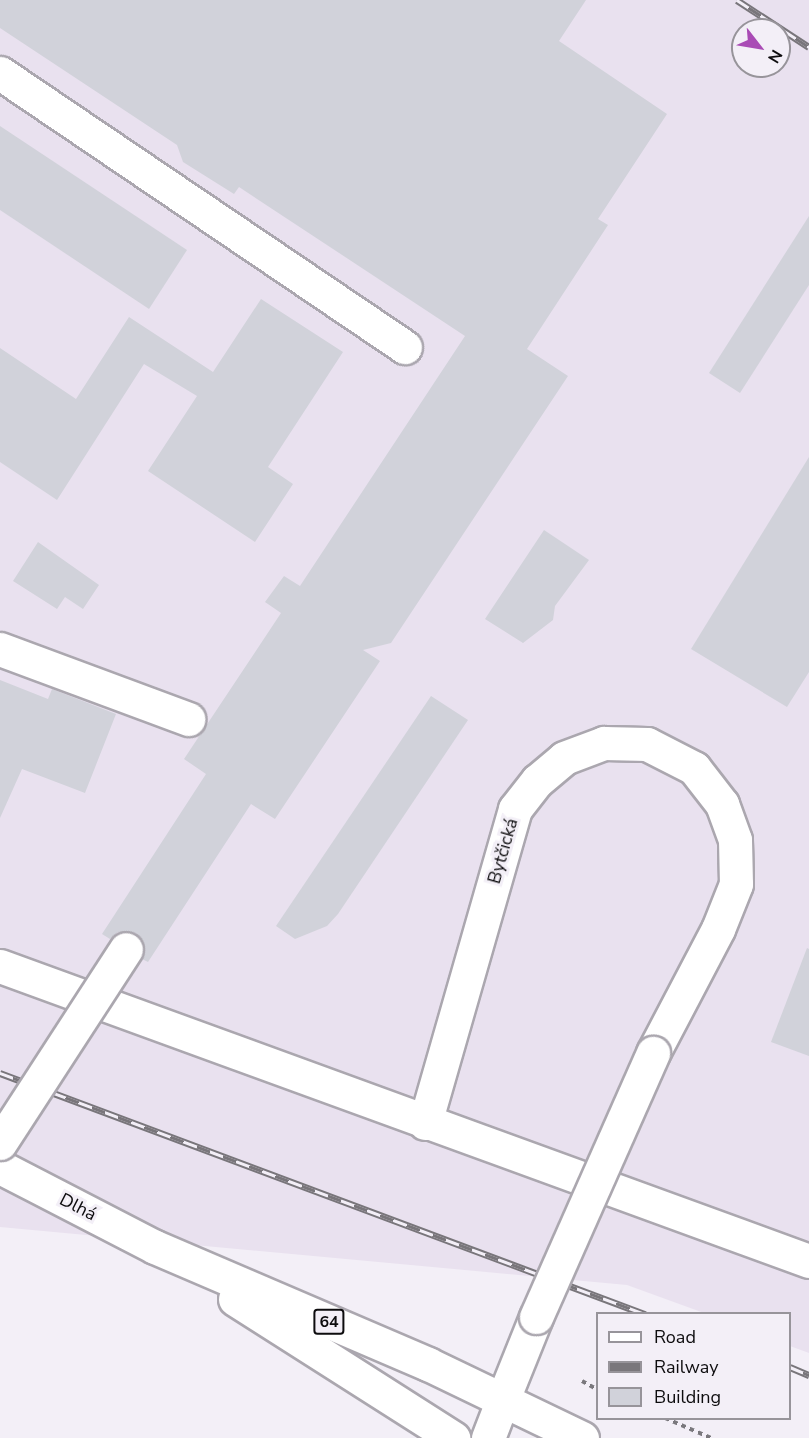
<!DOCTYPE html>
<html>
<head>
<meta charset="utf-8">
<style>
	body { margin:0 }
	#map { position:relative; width:809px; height:1438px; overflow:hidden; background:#f3eff7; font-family:"Nunito Sans",sans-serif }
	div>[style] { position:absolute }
	.built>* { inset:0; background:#e9e1ef }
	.building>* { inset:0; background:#d1d2da }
	.path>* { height:4px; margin-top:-2px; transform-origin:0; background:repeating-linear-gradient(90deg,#7a787d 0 4.5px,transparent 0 9px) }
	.roads { filter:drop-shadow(2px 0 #aba7af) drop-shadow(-2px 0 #aba7af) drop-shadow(0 2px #aba7af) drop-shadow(0 -2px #aba7af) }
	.minor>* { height:33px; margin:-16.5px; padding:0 16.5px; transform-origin:16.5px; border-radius:16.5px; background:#fff }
	.major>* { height:33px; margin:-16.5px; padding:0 16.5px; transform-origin:16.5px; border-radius:16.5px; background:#fff }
	.rail>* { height:7px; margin-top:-3.5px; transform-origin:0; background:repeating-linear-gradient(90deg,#f3eff7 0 14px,#79767b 0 28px); box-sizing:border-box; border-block:2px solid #79767b }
	.bridges { filter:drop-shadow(2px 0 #aba7af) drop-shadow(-2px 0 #aba7af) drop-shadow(0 2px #aba7af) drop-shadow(0 -2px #aba7af) }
	.minor-bridge>* { height:33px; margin:-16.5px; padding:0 16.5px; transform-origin:16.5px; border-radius:16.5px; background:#fff }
	span { translate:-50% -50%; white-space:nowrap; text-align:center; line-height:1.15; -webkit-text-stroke:6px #f3eff7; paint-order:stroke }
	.shield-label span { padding:2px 4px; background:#f3eff7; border:2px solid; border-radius:4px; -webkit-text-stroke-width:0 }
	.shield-label { font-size:16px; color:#0d0c0e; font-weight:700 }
	.street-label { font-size:18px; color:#0d0c0e }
	.legend { position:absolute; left:596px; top:1312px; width:195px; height:108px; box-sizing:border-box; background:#f3eff7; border:2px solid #97949a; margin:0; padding:8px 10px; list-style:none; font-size:18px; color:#0d0c0e }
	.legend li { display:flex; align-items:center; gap:12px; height:30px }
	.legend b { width:30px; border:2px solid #97949a }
	.north { position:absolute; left:731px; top:18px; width:60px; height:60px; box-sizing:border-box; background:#f3eff7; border:2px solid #97949a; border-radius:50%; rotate:121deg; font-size:16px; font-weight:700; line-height:24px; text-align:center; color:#0d0c0e }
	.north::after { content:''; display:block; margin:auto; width:21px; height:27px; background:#a94bb5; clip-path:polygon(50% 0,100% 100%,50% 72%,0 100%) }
</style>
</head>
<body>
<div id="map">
	<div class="built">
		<i style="clip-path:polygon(evenodd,0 0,809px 0,809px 1353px,790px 1346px,790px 1314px,704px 1313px,627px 1285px,0 1227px,0 0,743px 30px,779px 30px,779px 66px,743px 66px,743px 30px)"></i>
	</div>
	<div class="building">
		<i style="clip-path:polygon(0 0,586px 0,559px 41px,667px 114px,598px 219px,608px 225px,527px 349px,568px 376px,391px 643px,363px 650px,380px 661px,275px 819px,251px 804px,148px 962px,142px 959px,143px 941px,136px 933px,118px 932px,110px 939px,102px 934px,206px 774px,184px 759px,281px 613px,265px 602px,284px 576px,300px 586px,465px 336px,239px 187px,234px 194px,183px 162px,177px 145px,0 28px)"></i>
		<i style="clip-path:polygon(0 126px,187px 250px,149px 309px,0 210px)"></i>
		<i style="clip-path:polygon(809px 216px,809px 285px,740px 393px,709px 373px)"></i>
		<i style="clip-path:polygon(261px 299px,343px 352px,268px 467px,293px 484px,255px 542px,148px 471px,197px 396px,144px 364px,57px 500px,0 462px,0 348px,76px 399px,129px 317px,213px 372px)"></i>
		<i style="clip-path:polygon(809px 457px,809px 672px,787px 707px,691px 649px)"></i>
		<i style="clip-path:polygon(544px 530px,589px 560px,555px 606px,553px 620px,523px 643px,485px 619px)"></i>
		<i style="clip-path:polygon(38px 542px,99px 585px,83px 609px,65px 597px,57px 609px,13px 581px)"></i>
		<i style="clip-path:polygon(0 680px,48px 699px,52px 689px,116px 714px,85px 793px,22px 769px,0 818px)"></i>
		<i style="clip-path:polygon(431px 696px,468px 720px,338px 914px,327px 926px,295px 939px,276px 926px)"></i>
		<i style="clip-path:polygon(807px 948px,809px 949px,809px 1056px,771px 1042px)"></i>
	</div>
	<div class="path">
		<i style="left:582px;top:1381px;width:18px;rotate:29deg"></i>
		<i style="left:665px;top:1418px;width:50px;rotate:23.5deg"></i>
	</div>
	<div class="roads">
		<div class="minor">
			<i style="left:0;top:73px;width:489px;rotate:34.1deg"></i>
			<i style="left:0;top:649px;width:201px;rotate:20.4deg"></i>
			<i style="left:0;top:966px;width:861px;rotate:20.03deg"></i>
			<i style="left:425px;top:1123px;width:327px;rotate:-74deg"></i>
			<i style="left:515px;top:809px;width:36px;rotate:-52deg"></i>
			<i style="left:537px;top:781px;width:35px;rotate:-40deg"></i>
			<i style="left:564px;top:758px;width:43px;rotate:-20.6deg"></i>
			<i style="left:604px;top:743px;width:43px;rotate:1.3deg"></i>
			<i style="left:647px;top:744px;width:53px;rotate:27.1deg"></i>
			<i style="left:694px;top:768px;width:46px;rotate:52.1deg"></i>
			<i style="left:722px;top:804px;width:38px;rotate:70deg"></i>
			<i style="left:735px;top:840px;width:44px;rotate:88.7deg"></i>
			<i style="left:736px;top:884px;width:48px;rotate:111.8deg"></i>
			<i style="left:718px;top:929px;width:140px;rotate:117.7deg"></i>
			<i style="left:503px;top:1399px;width:88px;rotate:-68.1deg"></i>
		</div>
		<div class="major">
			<i style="left:0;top:1167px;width:174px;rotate:27.3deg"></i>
			<i style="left:155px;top:1247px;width:297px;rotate:23.2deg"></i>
			<i style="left:428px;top:1364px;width:171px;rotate:25.7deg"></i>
			<i style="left:235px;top:1299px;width:259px;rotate:32.5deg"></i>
			<i style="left:488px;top:1438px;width:42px;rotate:-69deg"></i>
		</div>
	</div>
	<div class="rail">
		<i style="left:737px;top:0;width:86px;rotate:33.1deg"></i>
		<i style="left:0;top:1073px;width:689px;rotate:20.49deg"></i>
		<i style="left:790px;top:1367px;width:21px;rotate:23deg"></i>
	</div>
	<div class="bridges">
		<div class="minor-bridge">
			<i style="left:0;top:1143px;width:231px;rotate:-57deg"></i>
			<i style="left:536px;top:1317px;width:289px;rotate:-66.1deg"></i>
		</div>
	</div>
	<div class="shield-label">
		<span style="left:329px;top:1322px">64</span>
	</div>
	<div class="street-label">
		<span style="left:503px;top:851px;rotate:-74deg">Bytčická</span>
		<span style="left:78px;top:1207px;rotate:27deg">Dlhá</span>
	</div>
	<ul class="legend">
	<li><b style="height:8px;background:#fff"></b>Road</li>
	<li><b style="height:8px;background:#79767b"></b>Railway</li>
	<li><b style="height:16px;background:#d1d2da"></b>Building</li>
	</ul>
	<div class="north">N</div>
</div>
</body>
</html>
